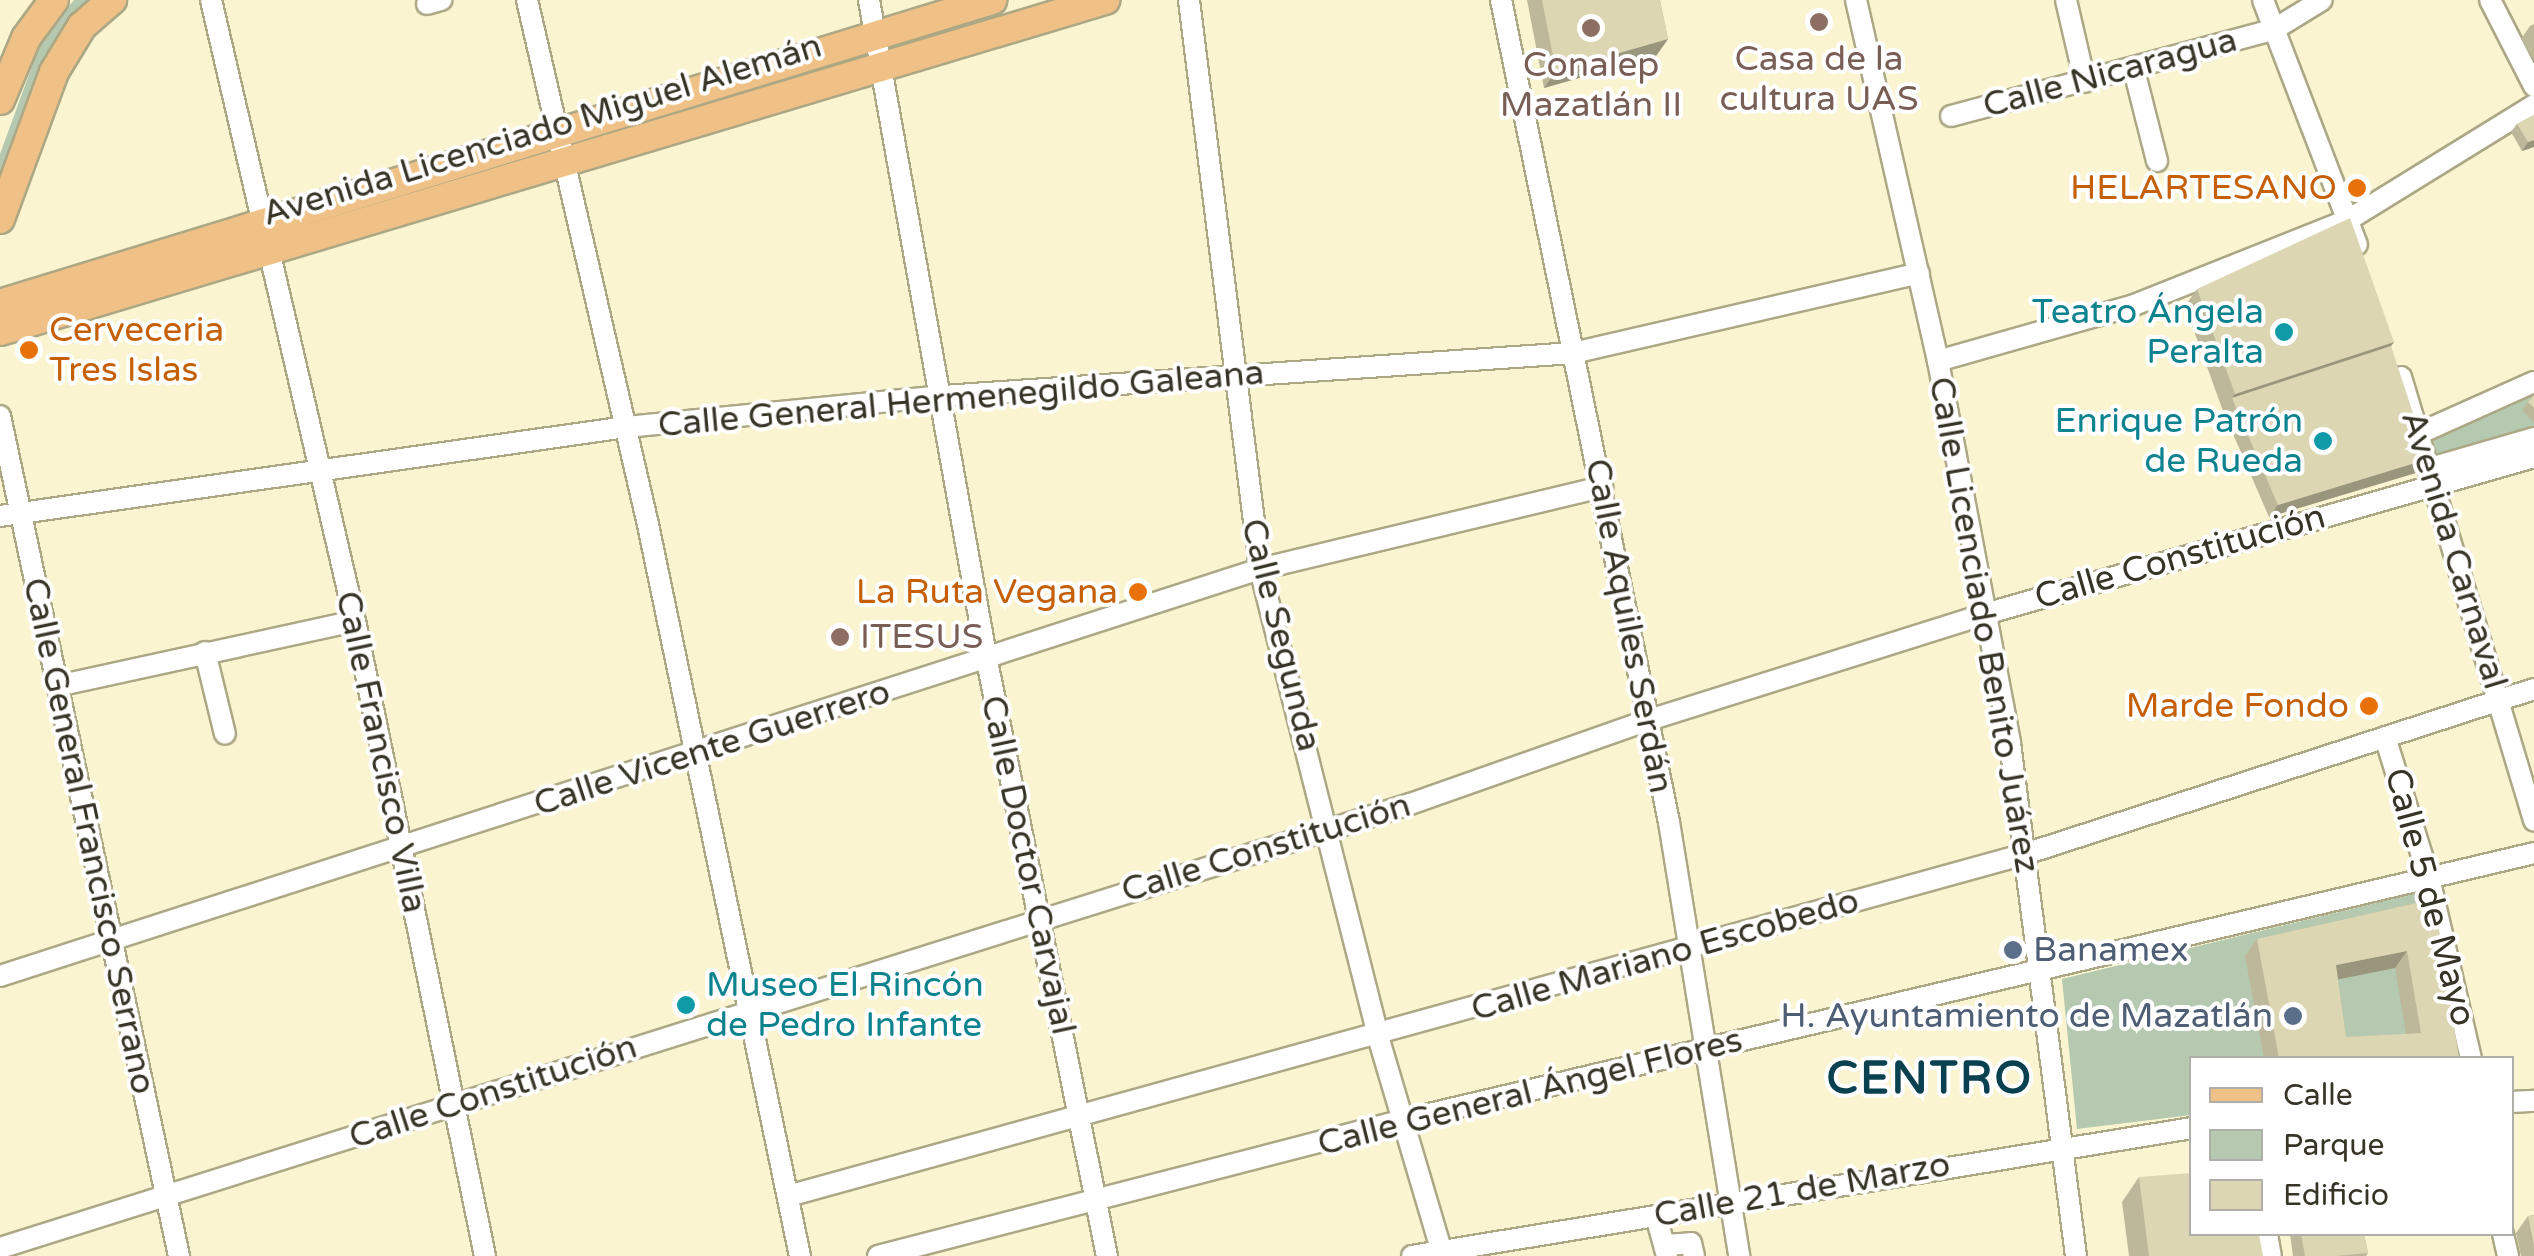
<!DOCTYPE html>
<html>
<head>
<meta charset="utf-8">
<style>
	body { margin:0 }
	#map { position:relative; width:2534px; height:1256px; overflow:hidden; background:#faf4d0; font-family:"Varela Round",sans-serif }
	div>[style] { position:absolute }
	.green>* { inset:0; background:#b4c9b0 }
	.roads { filter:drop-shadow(2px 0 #aca785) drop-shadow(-2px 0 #aca785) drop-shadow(0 2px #aca785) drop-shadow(0 -2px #aca785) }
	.minor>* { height:20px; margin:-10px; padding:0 10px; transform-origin:10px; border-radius:10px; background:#fff }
	.major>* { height:28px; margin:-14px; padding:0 14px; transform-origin:14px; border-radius:14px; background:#efc186 }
	.wall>* { inset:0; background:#bdb89a }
	.shaded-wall>* { inset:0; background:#9a967d }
	.building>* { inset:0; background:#dcd6b3 }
	.dots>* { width:28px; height:28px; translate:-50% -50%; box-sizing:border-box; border:5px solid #fff; border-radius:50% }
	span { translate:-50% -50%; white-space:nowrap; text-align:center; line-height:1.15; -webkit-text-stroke:8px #fff; paint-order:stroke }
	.education-label { font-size:35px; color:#785e54 }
	.left { translate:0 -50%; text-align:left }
	.street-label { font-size:35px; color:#363426 }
	.food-label { font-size:35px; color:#c56008 }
	.right { translate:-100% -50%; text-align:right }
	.culture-label { font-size:35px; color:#0d838f }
	.service-label { font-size:35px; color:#4e5e75 }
	.district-label { font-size:45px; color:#0a4151; font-weight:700; letter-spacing:2.5px }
	.legend { position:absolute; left:2189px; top:1056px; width:325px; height:180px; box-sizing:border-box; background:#fff; border:2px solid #afaea8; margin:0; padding:12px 18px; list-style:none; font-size:30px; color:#363426 }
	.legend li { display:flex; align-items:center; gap:20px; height:50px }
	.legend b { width:50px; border:2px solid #afaea8 }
</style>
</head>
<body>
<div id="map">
	<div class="green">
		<i style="clip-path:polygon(74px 0,92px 0,52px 48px,0 202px,0 154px,42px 39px)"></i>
		<i style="clip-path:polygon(2534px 373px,2534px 452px,2442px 477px,2429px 425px)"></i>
		<i style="clip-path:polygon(2426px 891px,2460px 1058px,2192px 1058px,2191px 1115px,2077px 1129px,2062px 979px)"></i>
	</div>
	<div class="roads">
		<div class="minor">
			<i style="left:211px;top:0;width:637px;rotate:76.94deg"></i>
			<i style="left:355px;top:621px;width:648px;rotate:78.43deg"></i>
			<i style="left:527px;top:0;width:534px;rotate:77.01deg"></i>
			<i style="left:647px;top:520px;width:752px;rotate:78.26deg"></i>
			<i style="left:869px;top:0;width:671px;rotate:79.88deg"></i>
			<i style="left:987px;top:661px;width:607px;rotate:78.6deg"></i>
			<i style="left:1189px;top:0;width:573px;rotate:82.89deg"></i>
			<i style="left:1260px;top:569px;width:479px;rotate:75.8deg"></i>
			<i style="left:1377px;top:1033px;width:233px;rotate:73.5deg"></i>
			<i style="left:1501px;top:0;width:839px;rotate:78.45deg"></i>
			<i style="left:1669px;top:822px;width:440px;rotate:80.8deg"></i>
			<i style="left:1856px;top:0;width:370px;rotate:77.2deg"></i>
			<i style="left:1938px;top:361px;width:389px;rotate:79.3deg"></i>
			<i style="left:2010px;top:743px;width:517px;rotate:82.67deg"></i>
			<i style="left:2066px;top:0;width:84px;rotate:77deg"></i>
			<i style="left:2263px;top:0;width:262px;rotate:69deg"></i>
			<i style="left:2490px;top:0;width:97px;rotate:62.9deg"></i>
			<i style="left:427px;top:4px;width:15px;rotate:-16deg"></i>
			<i style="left:2134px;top:70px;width:94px;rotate:75.8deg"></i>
			<i style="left:1951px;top:116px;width:333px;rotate:-15deg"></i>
			<i style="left:2273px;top:30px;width:57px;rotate:-31.5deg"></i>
			<i style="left:1938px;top:361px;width:204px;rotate:-15.9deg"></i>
			<i style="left:2134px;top:305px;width:230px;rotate:-21.7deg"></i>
			<i style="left:2348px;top:220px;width:219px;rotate:-31.7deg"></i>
			<i style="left:2401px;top:377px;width:463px;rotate:73.3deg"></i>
			<i style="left:0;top:416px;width:859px;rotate:77.97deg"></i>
			<i style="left:2420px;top:433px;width:125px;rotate:-24.1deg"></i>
			<i style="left:2430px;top:468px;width:108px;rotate:-16.1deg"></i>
			<i style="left:0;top:516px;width:632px;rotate:-8.09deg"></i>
			<i style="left:626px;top:427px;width:319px;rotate:-5.6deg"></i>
			<i style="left:943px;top:396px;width:631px;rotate:-3.9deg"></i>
			<i style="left:1573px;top:353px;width:355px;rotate:-13deg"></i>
			<i style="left:205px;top:652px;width:84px;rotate:76.3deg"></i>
			<i style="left:57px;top:686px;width:305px;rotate:-12.3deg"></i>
			<i style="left:2385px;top:737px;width:148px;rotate:72.7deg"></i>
			<i style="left:2429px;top:878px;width:185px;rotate:76.9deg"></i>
			<i style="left:0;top:976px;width:1324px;rotate:-17.9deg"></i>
			<i style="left:1260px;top:569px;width:352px;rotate:-13.5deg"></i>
			<i style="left:2512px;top:1102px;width:22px;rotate:-3deg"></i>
			<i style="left:788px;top:1196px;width:1283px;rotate:-15.45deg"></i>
			<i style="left:2025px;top:854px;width:535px;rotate:-17.96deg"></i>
			<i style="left:1656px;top:1216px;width:41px;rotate:74.6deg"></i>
			<i style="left:2267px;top:1234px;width:22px;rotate:80deg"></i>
			<i style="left:2503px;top:1234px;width:23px;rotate:77deg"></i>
			<i style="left:1665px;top:1245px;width:26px;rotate:-4deg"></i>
			<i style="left:1691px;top:1243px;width:13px;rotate:77deg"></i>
			<i style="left:0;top:1248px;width:1478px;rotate:-17.48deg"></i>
			<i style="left:1410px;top:804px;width:250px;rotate:-19.4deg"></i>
			<i style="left:1646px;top:721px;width:355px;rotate:-17.5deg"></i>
			<i style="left:1985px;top:614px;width:571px;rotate:-15.96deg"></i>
			<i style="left:878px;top:1256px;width:543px;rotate:-14.5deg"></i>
			<i style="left:1404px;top:1120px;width:1161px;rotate:-13.29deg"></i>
			<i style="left:1412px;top:1256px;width:790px;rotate:-9.32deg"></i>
		</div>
		<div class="major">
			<i style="left:0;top:100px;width:67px;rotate:-67.2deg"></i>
			<i style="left:26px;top:38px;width:47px;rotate:-53.6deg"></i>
			<i style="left:0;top:219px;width:157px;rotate:-69.8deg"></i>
			<i style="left:54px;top:72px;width:54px;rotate:-58.7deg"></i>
			<i style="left:82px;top:26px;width:40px;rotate:-41deg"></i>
			<i style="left:0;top:304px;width:1038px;rotate:-17.04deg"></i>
			<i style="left:0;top:331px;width:1154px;rotate:-16.68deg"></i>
		</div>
	</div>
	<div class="wall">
		<i style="clip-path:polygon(1527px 0,1660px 0,1668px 39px,1656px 56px,1544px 88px)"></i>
		<i style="clip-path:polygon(2534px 24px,2534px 60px,2521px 39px,2530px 26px)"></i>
		<i style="clip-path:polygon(2534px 115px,2534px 147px,2522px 151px,2511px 132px,2517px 124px)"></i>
		<i style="clip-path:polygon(2197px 289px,2394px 342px,2391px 346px,2419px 472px,2269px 517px,2223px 411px,2185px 306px)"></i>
		<i style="clip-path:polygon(2534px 395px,2534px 423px,2522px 410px)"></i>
		<i style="clip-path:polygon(evenodd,2434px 899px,2459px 1058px,2264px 1058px,2245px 956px,2257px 939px,2434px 899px,2395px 968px,2406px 1034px,2346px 1037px,2338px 979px,2395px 968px)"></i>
		<i style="clip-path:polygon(2139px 1177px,2263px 1256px,2129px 1256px,2122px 1202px)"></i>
		<i style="clip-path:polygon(2534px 1215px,2534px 1256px,2521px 1256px,2516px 1233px,2528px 1216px)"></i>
		<i style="clip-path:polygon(2290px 1234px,2364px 1234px,2368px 1253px,2366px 1256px,2293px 1256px)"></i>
	</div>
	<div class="shaded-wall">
		<i style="clip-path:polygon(1668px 39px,1656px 56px,1544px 88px,1556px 71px)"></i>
		<i style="clip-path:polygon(2534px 140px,2534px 147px,2522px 151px,2528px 142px)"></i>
		<i style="clip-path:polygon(2394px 342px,2382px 358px,2232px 398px,2235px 394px)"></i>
		<i style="clip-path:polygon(2428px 459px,2419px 472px,2269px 517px,2278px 505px)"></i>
		<i style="clip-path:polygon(2407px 951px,2395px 968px,2325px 982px,2336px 965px)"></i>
	</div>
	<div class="building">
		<i style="clip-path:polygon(1542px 0,1660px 0,1668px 39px,1556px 71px)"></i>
		<i style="clip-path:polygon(2534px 115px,2534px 140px,2528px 142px,2517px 124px)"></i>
		<i style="clip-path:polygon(2350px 218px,2394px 342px,2235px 394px,2197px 289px)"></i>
		<i style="clip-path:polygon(2391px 346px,2428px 459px,2278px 505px,2232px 398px)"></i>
		<i style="clip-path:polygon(2534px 395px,2534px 408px,2528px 402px)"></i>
		<i style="clip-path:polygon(evenodd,2434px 899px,2459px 1058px,2279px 1058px,2257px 939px,2434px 899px,2407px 951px,2421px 1033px,2346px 1037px,2336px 965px,2407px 951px)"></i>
		<i style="clip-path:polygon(2192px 1173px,2192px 1234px,2259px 1234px,2263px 1256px,2149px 1256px,2139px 1177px)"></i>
		<i style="clip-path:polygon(2534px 1215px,2534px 1245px,2528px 1216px)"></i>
		<i style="clip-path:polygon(2301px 1234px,2364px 1234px,2368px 1253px,2335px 1256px,2305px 1256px)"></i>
	</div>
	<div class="dots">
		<i style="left:1819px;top:22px;background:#8d6e63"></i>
		<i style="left:1591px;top:28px;background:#8d6e63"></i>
		<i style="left:2357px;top:188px;background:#e8710a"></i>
		<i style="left:2284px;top:332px;background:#0f9aa8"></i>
		<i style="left:29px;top:350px;background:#e8710a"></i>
		<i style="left:2323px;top:441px;background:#0f9aa8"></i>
		<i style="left:1138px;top:592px;background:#e8710a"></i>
		<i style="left:840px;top:637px;background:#8d6e63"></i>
		<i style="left:2369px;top:706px;background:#e8710a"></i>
		<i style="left:2013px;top:950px;background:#5c6f8a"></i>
		<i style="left:686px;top:1005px;background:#0f9aa8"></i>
		<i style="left:2293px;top:1016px;background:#5c6f8a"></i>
	</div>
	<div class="education-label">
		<span style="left:1819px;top:79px">Casa de la<br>cultura UAS</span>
		<span style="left:1591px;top:85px">Conalep<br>Mazatlán II</span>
		<span class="left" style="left:860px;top:637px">ITESUS</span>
	</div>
	<div class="street-label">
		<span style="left:2110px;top:73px;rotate:-15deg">Calle Nicaragua</span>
		<span style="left:542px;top:130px;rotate:-17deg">Avenida Licenciado Miguel Alemán</span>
		<span style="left:961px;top:399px;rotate:-5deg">Calle General Hermenegildo Galeana</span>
		<span style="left:2454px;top:550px;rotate:73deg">Avenida Carnaval</span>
		<span style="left:2180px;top:557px;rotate:-16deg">Calle Constitución</span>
		<span style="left:1984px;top:625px;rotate:80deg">Calle Licenciado Benito Juárez</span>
		<span style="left:1629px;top:626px;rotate:79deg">Calle Aquiles Serdán</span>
		<span style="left:1281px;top:635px;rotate:76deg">Calle Segunda</span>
		<span style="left:712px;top:748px;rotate:-18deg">Calle Vicente Guerrero</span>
		<span style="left:381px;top:752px;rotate:78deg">Calle Francisco Villa</span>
		<span style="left:89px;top:836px;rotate:78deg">Calle General Francisco Serrano</span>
		<span style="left:1266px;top:848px;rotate:-17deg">Calle Constitución</span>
		<span style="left:1028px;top:865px;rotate:78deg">Calle Doctor Carvajal</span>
		<span style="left:2430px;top:897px;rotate:75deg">Calle 5 de Mayo</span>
		<span style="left:1665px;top:955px;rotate:-16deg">Calle Mariano Escobedo</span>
		<span style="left:493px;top:1092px;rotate:-18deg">Calle Constitución</span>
		<span style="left:1530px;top:1092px;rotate:-14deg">Calle General Ángel Flores</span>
		<span style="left:1802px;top:1190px;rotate:-10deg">Calle 21 de Marzo</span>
	</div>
	<div class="food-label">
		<span class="right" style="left:2337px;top:188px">HELARTESANO</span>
		<span class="left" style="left:49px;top:350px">Cerveceria<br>Tres Islas</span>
		<span class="right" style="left:1118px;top:592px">La Ruta Vegana</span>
		<span class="right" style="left:2349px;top:706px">Marde Fondo</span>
	</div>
	<div class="culture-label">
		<span class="right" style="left:2264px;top:332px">Teatro Ángela<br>Peralta</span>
		<span class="right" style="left:2303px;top:441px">Enrique Patrón<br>de Rueda</span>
		<span class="left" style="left:706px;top:1005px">Museo El Rincón<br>de Pedro Infante</span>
	</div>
	<div class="service-label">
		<span class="left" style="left:2033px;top:950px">Banamex</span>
		<span class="right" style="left:2273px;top:1016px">H. Ayuntamiento de Mazatlán</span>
	</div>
	<div class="district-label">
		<span style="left:1930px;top:1080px">CENTRO</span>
	</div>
	<ul class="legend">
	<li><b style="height:12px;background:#efc186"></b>Calle</li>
	<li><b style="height:28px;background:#b4c9b0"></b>Parque</li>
	<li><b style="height:28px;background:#dcd6b3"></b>Edificio</li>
	</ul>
</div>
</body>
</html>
